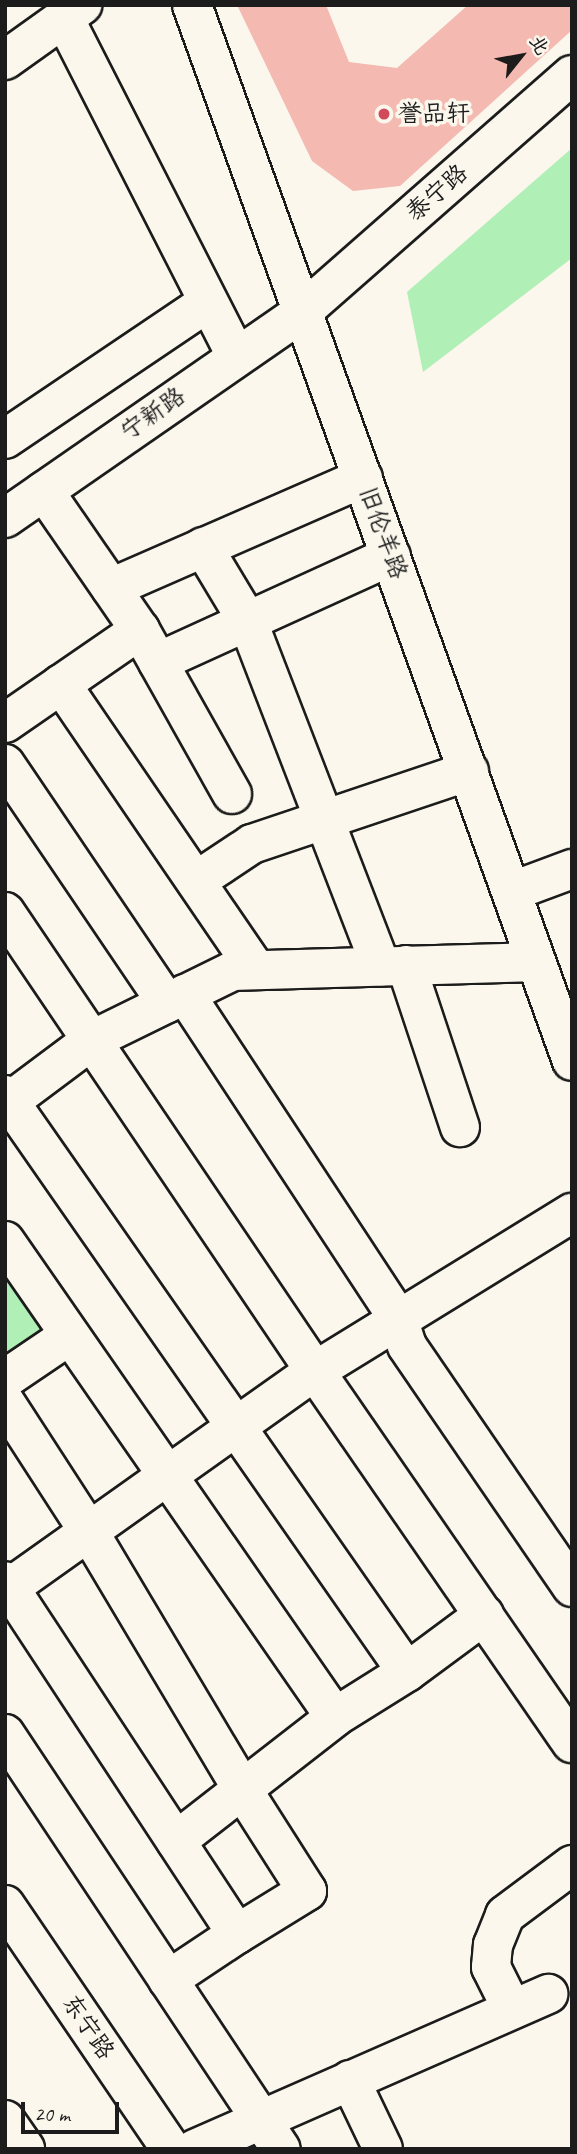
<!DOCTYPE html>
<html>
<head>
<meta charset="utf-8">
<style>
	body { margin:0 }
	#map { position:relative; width:577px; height:2154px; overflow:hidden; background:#fbf7ec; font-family:Caveat,"LXGW WenKai TC",sans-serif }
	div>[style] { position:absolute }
	.green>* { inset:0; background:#b0efb6 }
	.building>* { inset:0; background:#f4b9b0 }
	.roads { filter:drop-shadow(2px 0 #1c1c1c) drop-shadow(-2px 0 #1c1c1c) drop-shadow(0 2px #1c1c1c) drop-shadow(0 -2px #1c1c1c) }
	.minor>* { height:38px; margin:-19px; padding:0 19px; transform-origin:19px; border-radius:19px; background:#fbf7ec }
	.dots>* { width:19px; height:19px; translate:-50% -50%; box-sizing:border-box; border:4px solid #fbf7ec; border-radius:50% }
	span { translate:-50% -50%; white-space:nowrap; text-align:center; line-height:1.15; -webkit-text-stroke:7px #fbf7ec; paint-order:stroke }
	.poi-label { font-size:24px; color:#1c1c1c }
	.left { translate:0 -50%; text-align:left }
	.street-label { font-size:24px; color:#1c1c1c }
	.frame { position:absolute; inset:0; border:7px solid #1c1c1c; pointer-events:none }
	.north { position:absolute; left:486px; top:21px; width:70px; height:70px; -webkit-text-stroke:5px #fbf7ec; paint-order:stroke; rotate:59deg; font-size:19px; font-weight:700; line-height:28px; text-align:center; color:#1c1c1c }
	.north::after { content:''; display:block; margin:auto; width:24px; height:32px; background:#1c1c1c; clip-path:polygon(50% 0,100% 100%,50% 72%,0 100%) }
	.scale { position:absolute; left:21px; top:2102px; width:98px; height:32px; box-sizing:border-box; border:4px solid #1c1c1c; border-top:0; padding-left:9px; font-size:21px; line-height:24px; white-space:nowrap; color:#1c1c1c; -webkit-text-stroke:5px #fbf7ec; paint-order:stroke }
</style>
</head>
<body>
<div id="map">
	<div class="green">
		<i style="clip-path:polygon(572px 148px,572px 258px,423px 372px,407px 292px)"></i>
		<i style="clip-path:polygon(5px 1260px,55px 1330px,5px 1366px)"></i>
	</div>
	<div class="building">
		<i style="clip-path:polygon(237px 5px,326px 5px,349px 62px,397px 68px,468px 5px,572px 5px,572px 30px,400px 186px,353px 191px,312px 161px)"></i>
	</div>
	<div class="roads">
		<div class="minor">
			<i style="left:192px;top:5px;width:1122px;rotate:70.21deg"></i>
			<i style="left:64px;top:18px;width:379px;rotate:63deg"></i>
			<i style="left:5px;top:60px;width:95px;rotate:-35.5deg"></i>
			<i style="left:5px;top:439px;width:245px;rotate:-34deg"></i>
			<i style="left:44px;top:491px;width:169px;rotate:55.4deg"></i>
			<i style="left:140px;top:630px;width:188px;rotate:60.7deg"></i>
			<i style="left:5px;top:518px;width:361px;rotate:-34.7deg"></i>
			<i style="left:302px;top:312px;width:359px;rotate:-41.3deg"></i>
			<i style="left:203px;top:547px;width:87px;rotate:59deg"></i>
			<i style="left:248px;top:622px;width:369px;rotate:68.9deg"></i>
			<i style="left:111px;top:588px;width:275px;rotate:-23.6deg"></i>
			<i style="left:158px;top:662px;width:256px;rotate:-24.5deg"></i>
			<i style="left:61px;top:684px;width:346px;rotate:55.7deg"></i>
			<i style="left:5px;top:723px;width:164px;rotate:-34.6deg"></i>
			<i style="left:5px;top:764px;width:289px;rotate:55.9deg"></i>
			<i style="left:196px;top:881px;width:67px;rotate:-33.5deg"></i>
			<i style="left:252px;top:844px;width:229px;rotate:-18.6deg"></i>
			<i style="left:513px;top:891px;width:63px;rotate:-20.4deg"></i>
			<i style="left:5px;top:912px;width:554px;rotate:55.97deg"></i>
			<i style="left:315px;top:1371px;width:452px;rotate:55.4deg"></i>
			<i style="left:406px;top:965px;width:171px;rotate:71.6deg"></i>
			<i style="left:185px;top:994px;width:388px;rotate:56.7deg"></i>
			<i style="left:398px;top:1318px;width:29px;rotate:72deg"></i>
			<i style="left:407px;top:1346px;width:292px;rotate:55.6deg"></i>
			<i style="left:5px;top:1095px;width:703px;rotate:55.13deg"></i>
			<i style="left:5px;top:1105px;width:109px;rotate:-36.8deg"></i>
			<i style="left:92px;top:1040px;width:157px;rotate:-26.1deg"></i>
			<i style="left:233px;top:971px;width:303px;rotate:-1.7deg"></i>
			<i style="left:5px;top:1241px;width:579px;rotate:55.27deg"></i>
			<i style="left:5px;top:1379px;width:78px;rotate:-34.1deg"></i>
			<i style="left:5px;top:1402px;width:155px;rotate:57.1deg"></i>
			<i style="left:89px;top:1532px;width:299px;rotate:59.2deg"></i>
			<i style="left:242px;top:1789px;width:121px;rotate:57.5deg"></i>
			<i style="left:307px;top:1891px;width:82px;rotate:148.4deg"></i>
			<i style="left:237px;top:1934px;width:422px;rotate:-123.3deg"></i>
			<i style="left:5px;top:1591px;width:380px;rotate:-35.4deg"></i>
			<i style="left:315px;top:1371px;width:302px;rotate:-31.6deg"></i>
			<i style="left:5px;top:1734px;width:498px;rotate:56.4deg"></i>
			<i style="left:176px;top:1841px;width:202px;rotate:-37.9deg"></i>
			<i style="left:335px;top:1717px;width:85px;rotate:-32deg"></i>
			<i style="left:407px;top:1672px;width:96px;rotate:-36.5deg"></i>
			<i style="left:5px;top:1905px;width:295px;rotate:55.8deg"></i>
			<i style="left:168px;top:1980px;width:83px;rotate:-33.7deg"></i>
			<i style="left:512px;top:2009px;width:47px;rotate:-116.6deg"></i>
			<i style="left:491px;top:1967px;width:22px;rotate:-85deg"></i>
			<i style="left:493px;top:1945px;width:32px;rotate:-68deg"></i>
			<i style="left:505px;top:1915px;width:84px;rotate:-36.7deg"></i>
			<i style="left:350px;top:2080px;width:76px;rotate:64.4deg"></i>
			<i style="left:5px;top:2120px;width:35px;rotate:55deg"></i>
			<i style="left:195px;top:2149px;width:386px;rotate:-23.7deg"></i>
		</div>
	</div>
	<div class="dots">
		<i style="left:384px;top:114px;background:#d1495b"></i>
	</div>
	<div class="poi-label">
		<span class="left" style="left:398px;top:114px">誉品轩</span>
	</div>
	<div class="street-label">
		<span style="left:437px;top:193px;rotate:-41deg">泰宁路</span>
		<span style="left:153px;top:414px;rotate:-35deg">宁新路</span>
		<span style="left:383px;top:533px;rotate:70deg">旧伦羊路</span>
		<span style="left:88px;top:2027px;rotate:56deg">东宁路</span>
	</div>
	<div class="frame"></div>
	<div class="north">北</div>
	<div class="scale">20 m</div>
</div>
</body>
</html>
